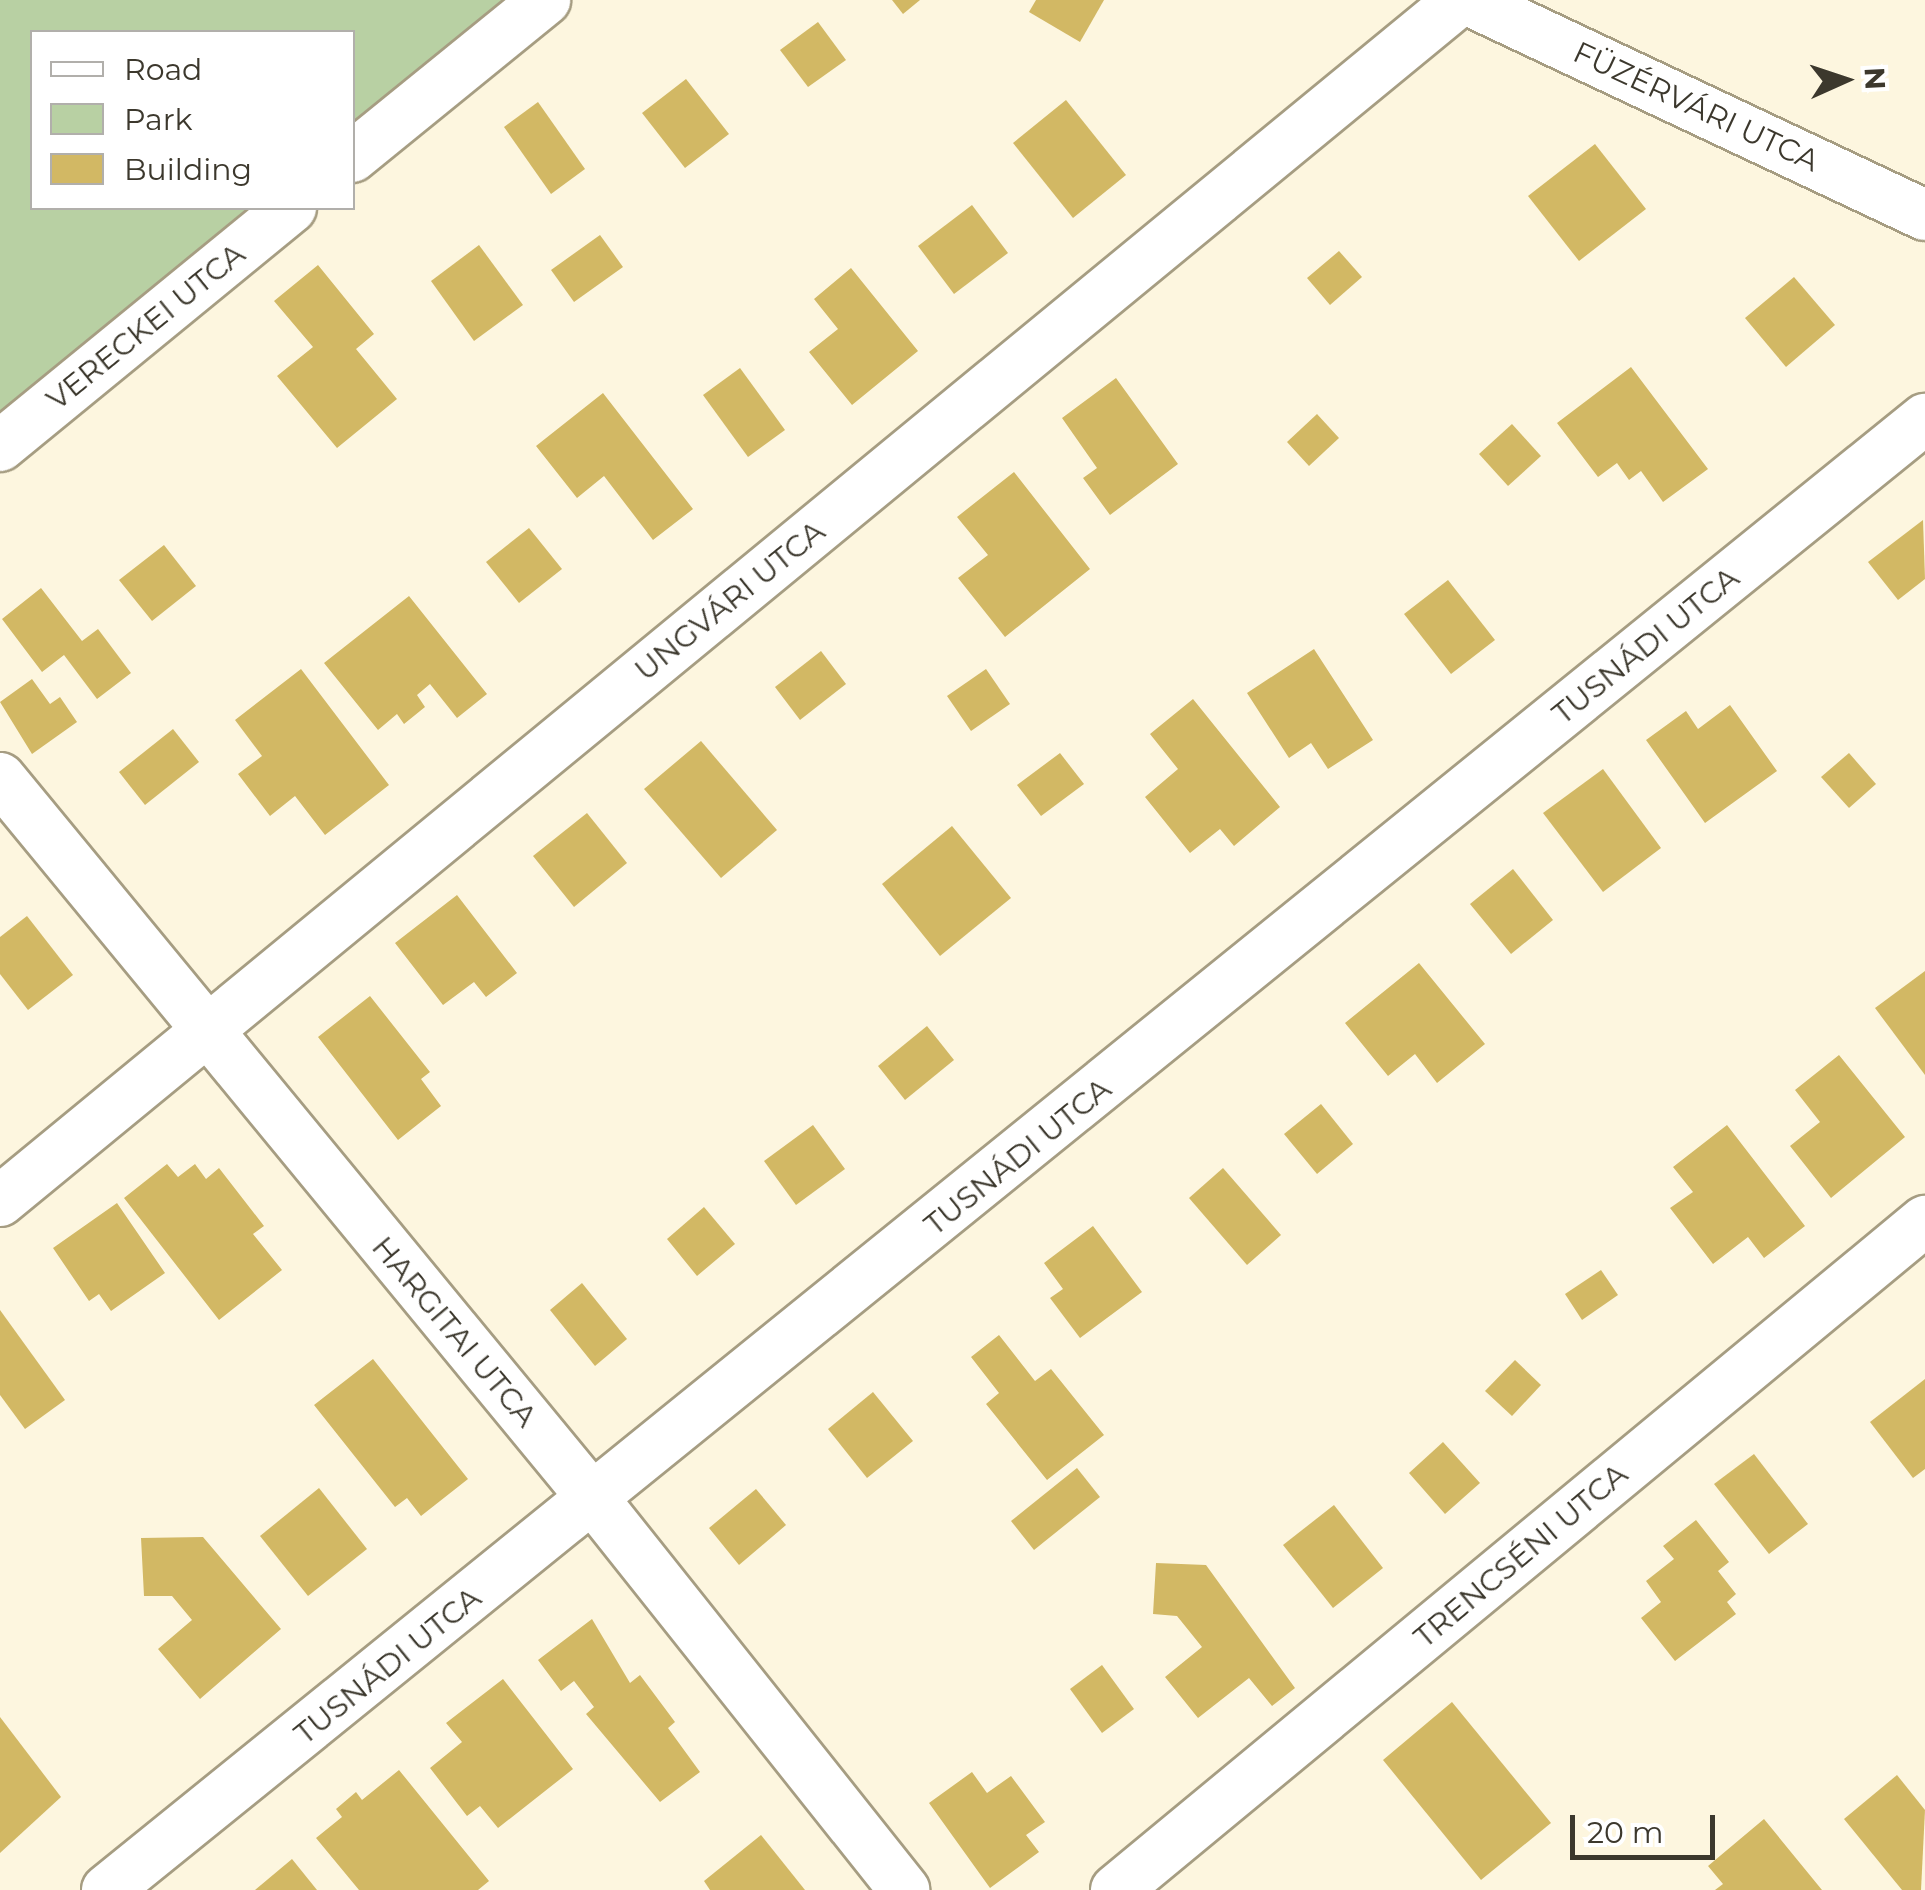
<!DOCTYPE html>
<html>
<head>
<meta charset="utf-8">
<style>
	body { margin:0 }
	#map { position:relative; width:1925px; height:1890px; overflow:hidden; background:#fdf6df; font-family:Montserrat,sans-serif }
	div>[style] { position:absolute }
	.green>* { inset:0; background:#b8d0a3 }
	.building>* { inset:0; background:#d2b864 }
	.roads { filter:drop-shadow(2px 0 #a69d82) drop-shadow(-2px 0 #a69d82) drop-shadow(0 2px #a69d82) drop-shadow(0 -2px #a69d82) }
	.street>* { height:50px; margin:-25px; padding:0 25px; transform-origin:25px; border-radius:25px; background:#fff }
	span { translate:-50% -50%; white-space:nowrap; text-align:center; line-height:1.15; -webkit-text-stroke:9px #fff; paint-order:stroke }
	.street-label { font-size:30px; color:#3c382d }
	.legend { position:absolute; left:30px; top:30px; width:325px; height:180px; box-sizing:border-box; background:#fff; border:2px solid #b1afab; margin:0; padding:12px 18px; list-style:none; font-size:30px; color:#3c382d }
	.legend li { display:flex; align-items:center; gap:20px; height:50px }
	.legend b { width:50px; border:2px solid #b1afab }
	.north { position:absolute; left:1795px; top:30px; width:100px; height:100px; -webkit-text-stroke:8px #fff; paint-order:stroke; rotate:87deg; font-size:28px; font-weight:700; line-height:40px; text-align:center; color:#3c382d }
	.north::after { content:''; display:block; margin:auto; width:35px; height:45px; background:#3c382d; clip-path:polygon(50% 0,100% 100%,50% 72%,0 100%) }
	.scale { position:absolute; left:1570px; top:1815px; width:145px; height:45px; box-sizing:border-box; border:5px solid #3c382d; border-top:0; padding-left:12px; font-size:30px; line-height:35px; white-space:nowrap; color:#3c382d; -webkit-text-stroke:8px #fff; paint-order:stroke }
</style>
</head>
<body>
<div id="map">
	<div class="green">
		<i style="clip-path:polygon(0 0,525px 0,353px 141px,352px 32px,32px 32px,32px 208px,271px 208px,0 429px)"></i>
	</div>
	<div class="building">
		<i style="clip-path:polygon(892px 0,920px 0,903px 14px)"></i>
		<i style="clip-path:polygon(1036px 0,1104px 0,1080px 42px,1029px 12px)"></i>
		<i style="clip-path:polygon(818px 22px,846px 60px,808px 87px,780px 50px)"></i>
		<i style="clip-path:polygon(686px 79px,729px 134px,685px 168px,642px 113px)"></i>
		<i style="clip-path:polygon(1066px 100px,1126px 175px,1073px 218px,1013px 143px)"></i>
		<i style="clip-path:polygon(538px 102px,585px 169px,551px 194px,504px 127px)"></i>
		<i style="clip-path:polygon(1595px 144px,1646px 209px,1579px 261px,1528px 196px)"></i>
		<i style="clip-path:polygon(972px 205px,1008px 253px,954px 294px,918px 246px)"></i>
		<i style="clip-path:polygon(600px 235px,623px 267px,574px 302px,551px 270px)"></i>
		<i style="clip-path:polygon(479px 245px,523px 305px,474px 341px,431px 281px)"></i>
		<i style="clip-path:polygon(1339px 251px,1362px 277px,1330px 305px,1307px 278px)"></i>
		<i style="clip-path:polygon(318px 265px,374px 334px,356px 349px,397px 399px,337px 448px,277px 376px,313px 347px,274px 301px)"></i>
		<i style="clip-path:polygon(851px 268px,918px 351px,852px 405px,809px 352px,838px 329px,814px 299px)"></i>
		<i style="clip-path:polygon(1794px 277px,1835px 325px,1786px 367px,1745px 318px)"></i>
		<i style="clip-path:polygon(1631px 367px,1708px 469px,1663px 502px,1641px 471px,1629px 480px,1617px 463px,1598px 477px,1557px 423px)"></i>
		<i style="clip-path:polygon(740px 368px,785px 430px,748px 457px,703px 395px)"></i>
		<i style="clip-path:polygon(1116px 378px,1178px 464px,1110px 515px,1083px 478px,1097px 468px,1062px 418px)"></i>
		<i style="clip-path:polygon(603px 393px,693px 509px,653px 540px,604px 476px,577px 498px,536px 446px)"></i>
		<i style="clip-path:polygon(1317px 414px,1339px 438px,1309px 466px,1287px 442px)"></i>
		<i style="clip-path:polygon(1512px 424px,1541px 456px,1508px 486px,1479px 454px)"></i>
		<i style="clip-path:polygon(1014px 472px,1090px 569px,1005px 637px,958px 578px,988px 555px,957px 517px)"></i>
		<i style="clip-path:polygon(1923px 520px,1925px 579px,1898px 600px,1868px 562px)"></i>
		<i style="clip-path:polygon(529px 528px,562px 569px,519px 603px,486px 562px)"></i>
		<i style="clip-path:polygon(164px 545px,196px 586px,152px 621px,119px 580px)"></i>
		<i style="clip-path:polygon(1448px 580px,1495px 640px,1451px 674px,1404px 614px)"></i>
		<i style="clip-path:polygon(41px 588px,82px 641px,98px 629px,131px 673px,97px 699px,64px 655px,42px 672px,2px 619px)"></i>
		<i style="clip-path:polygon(409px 596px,487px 694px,457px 718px,430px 684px,417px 695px,425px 707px,404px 724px,397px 714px,378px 730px,324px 663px)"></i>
		<i style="clip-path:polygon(1314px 649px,1373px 740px,1328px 769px,1311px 743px,1289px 758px,1247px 693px)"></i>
		<i style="clip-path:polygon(821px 651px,846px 684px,800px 720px,775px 687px)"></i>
		<i style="clip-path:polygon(301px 669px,389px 785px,325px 835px,295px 796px,270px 816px,238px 774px,262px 756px,235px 720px)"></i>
		<i style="clip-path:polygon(986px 669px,1010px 704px,971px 731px,947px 696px)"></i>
		<i style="clip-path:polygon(32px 679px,50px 704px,60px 697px,77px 722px,32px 754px,0 702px)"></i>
		<i style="clip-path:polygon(1193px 699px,1280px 807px,1234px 846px,1220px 829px,1190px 853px,1145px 797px,1178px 769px,1150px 734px)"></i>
		<i style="clip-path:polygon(1730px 705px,1777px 771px,1705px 823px,1646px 740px,1686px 711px,1698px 729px)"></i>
		<i style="clip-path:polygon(173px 729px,199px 762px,145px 805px,119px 772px)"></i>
		<i style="clip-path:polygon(701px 741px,777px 830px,721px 878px,644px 789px)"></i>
		<i style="clip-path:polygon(1060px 753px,1084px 784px,1041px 816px,1017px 785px)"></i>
		<i style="clip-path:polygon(1849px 753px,1876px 784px,1849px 808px,1821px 777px)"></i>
		<i style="clip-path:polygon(1603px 769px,1661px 848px,1603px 892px,1543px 813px)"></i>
		<i style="clip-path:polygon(587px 813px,627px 863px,574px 907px,533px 856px)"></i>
		<i style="clip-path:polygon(952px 826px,1011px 898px,940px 956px,882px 884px)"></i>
		<i style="clip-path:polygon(1513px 869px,1553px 920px,1511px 954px,1470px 904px)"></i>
		<i style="clip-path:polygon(457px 895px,517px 973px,486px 997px,474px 982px,443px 1005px,395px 943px)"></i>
		<i style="clip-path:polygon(27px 916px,73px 975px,28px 1010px,0 974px,0 937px)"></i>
		<i style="clip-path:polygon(1419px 963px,1485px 1044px,1437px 1083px,1415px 1054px,1388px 1076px,1345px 1023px)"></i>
		<i style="clip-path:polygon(1925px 971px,1925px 1075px,1875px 1008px)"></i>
		<i style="clip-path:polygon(370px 996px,430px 1072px,421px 1079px,441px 1106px,398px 1140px,318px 1037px)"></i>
		<i style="clip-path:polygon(927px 1026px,954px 1060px,905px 1100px,878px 1066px)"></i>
		<i style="clip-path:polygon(1839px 1055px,1905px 1137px,1831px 1198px,1790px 1146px,1820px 1122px,1795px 1090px)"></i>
		<i style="clip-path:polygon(1321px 1104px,1353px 1144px,1317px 1174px,1284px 1134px)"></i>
		<i style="clip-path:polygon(813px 1125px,845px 1169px,796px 1205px,764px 1161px)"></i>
		<i style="clip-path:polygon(1727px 1125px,1805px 1226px,1764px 1258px,1748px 1237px,1713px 1264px,1670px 1208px,1693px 1192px,1673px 1167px)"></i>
		<i style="clip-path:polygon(167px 1164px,178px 1177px,195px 1164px,206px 1179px,219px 1168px,264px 1226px,253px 1234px,282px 1270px,219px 1320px,124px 1198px)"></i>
		<i style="clip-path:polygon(1223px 1168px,1281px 1235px,1247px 1265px,1189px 1198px)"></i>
		<i style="clip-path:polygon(117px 1203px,165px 1273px,111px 1311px,99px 1294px,89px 1301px,53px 1248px)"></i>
		<i style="clip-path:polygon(704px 1207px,735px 1244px,697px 1276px,667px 1239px)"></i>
		<i style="clip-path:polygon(1093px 1226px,1142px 1292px,1080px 1338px,1050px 1298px,1063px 1289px,1044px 1263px)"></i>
		<i style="clip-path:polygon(1601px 1270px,1618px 1295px,1582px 1320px,1565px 1294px)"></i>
		<i style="clip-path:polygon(582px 1283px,627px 1339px,595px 1366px,550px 1310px)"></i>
		<i style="clip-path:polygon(0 1310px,65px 1400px,25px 1429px,0 1395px)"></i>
		<i style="clip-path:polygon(999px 1335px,1035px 1381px,1051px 1369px,1104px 1435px,1047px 1480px,986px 1404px,999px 1393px,971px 1357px)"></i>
		<i style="clip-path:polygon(373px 1359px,468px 1479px,421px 1516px,407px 1498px,395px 1507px,314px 1405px)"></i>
		<i style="clip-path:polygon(1515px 1360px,1541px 1385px,1512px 1416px,1485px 1391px)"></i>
		<i style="clip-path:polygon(1925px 1379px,1925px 1469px,1913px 1478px,1870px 1422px)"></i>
		<i style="clip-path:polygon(873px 1392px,913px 1441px,867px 1478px,828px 1429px)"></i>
		<i style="clip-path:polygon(1443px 1442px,1480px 1483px,1445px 1514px,1409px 1473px)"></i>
		<i style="clip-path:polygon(1754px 1454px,1808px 1524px,1769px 1554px,1714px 1484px)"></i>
		<i style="clip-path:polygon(1077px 1468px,1100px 1497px,1034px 1550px,1011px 1521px)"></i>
		<i style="clip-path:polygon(319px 1488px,367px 1549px,308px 1596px,260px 1536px)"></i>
		<i style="clip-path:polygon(756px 1489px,786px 1525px,739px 1565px,709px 1528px)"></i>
		<i style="clip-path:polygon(1334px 1505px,1383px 1568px,1333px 1608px,1283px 1545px)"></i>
		<i style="clip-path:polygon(1696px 1520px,1729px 1562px,1718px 1571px,1736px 1594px,1727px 1602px,1736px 1614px,1675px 1661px,1641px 1618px,1661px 1602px,1646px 1581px,1674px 1559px,1663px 1546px)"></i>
		<i style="clip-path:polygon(203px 1537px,281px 1629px,200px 1699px,158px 1649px,192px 1620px,172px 1596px,144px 1596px,141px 1538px)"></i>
		<i style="clip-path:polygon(1156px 1563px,1206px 1565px,1295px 1688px,1272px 1706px,1249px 1678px,1198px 1718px,1165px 1677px,1202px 1647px,1177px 1616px,1153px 1614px)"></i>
		<i style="clip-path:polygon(592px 1619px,630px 1683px,640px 1675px,675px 1722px,668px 1728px,700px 1772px,660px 1802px,586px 1714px,594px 1707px,574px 1681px,561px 1691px,538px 1660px)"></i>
		<i style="clip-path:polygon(1102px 1665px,1134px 1709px,1102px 1733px,1070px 1689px)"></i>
		<i style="clip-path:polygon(503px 1679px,573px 1769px,498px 1828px,480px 1806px,467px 1816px,430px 1768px,462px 1742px,446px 1723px)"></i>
		<i style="clip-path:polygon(1452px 1702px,1551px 1823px,1481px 1880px,1383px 1760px)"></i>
		<i style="clip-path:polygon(0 1717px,61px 1797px,0 1853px)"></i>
		<i style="clip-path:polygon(399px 1770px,489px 1881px,478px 1890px,359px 1890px,316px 1838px,342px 1817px,336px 1809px,356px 1792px,362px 1800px)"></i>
		<i style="clip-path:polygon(972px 1772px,987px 1793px,1011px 1776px,1045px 1822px,1026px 1835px,1039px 1852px,990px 1888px,929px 1803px)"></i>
		<i style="clip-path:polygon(1897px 1775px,1925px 1810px,1921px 1890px,1902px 1890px,1844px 1819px)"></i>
		<i style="clip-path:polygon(1764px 1819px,1822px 1890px,1715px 1890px,1723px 1884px,1708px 1866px)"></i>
		<i style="clip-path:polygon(761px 1835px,805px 1890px,710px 1890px,704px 1881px)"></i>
		<i style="clip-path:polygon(292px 1859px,317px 1890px,255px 1890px)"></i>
	</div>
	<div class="roads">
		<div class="street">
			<i style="left:1468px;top:0;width:505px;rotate:25.2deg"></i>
			<i style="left:352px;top:157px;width:249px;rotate:-39.1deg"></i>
			<i style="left:0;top:446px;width:376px;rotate:-39.3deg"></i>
			<i style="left:0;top:778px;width:936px;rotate:50.55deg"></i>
			<i style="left:595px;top:1501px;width:497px;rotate:51.5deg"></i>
			<i style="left:0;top:1201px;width:1891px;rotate:-39.44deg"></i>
			<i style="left:107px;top:1890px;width:2339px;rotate:-38.98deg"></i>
			<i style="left:1116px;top:1890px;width:1050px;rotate:-39.59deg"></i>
		</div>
	</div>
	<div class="street-label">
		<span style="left:1696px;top:107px;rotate:25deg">FÜZÉRVÁRI UTCA</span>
		<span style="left:146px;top:327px;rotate:-39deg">VERECKEI UTCA</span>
		<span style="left:730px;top:601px;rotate:-39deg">UNGVÁRI UTCA</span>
		<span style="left:1646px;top:646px;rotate:-39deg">TUSNÁDI UTCA</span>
		<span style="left:1018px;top:1157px;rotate:-39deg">TUSNÁDI UTCA</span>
		<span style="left:454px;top:1332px;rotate:50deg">HARGITAI UTCA</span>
		<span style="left:1521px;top:1556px;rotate:-40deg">TRENCSÉNI UTCA</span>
		<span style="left:388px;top:1666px;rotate:-39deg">TUSNÁDI UTCA</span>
	</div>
	<ul class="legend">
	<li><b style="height:12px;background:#fff"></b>Road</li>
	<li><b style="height:28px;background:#b8d0a3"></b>Park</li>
	<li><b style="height:28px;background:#d2b864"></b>Building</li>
	</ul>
	<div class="north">N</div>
	<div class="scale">20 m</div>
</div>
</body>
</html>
